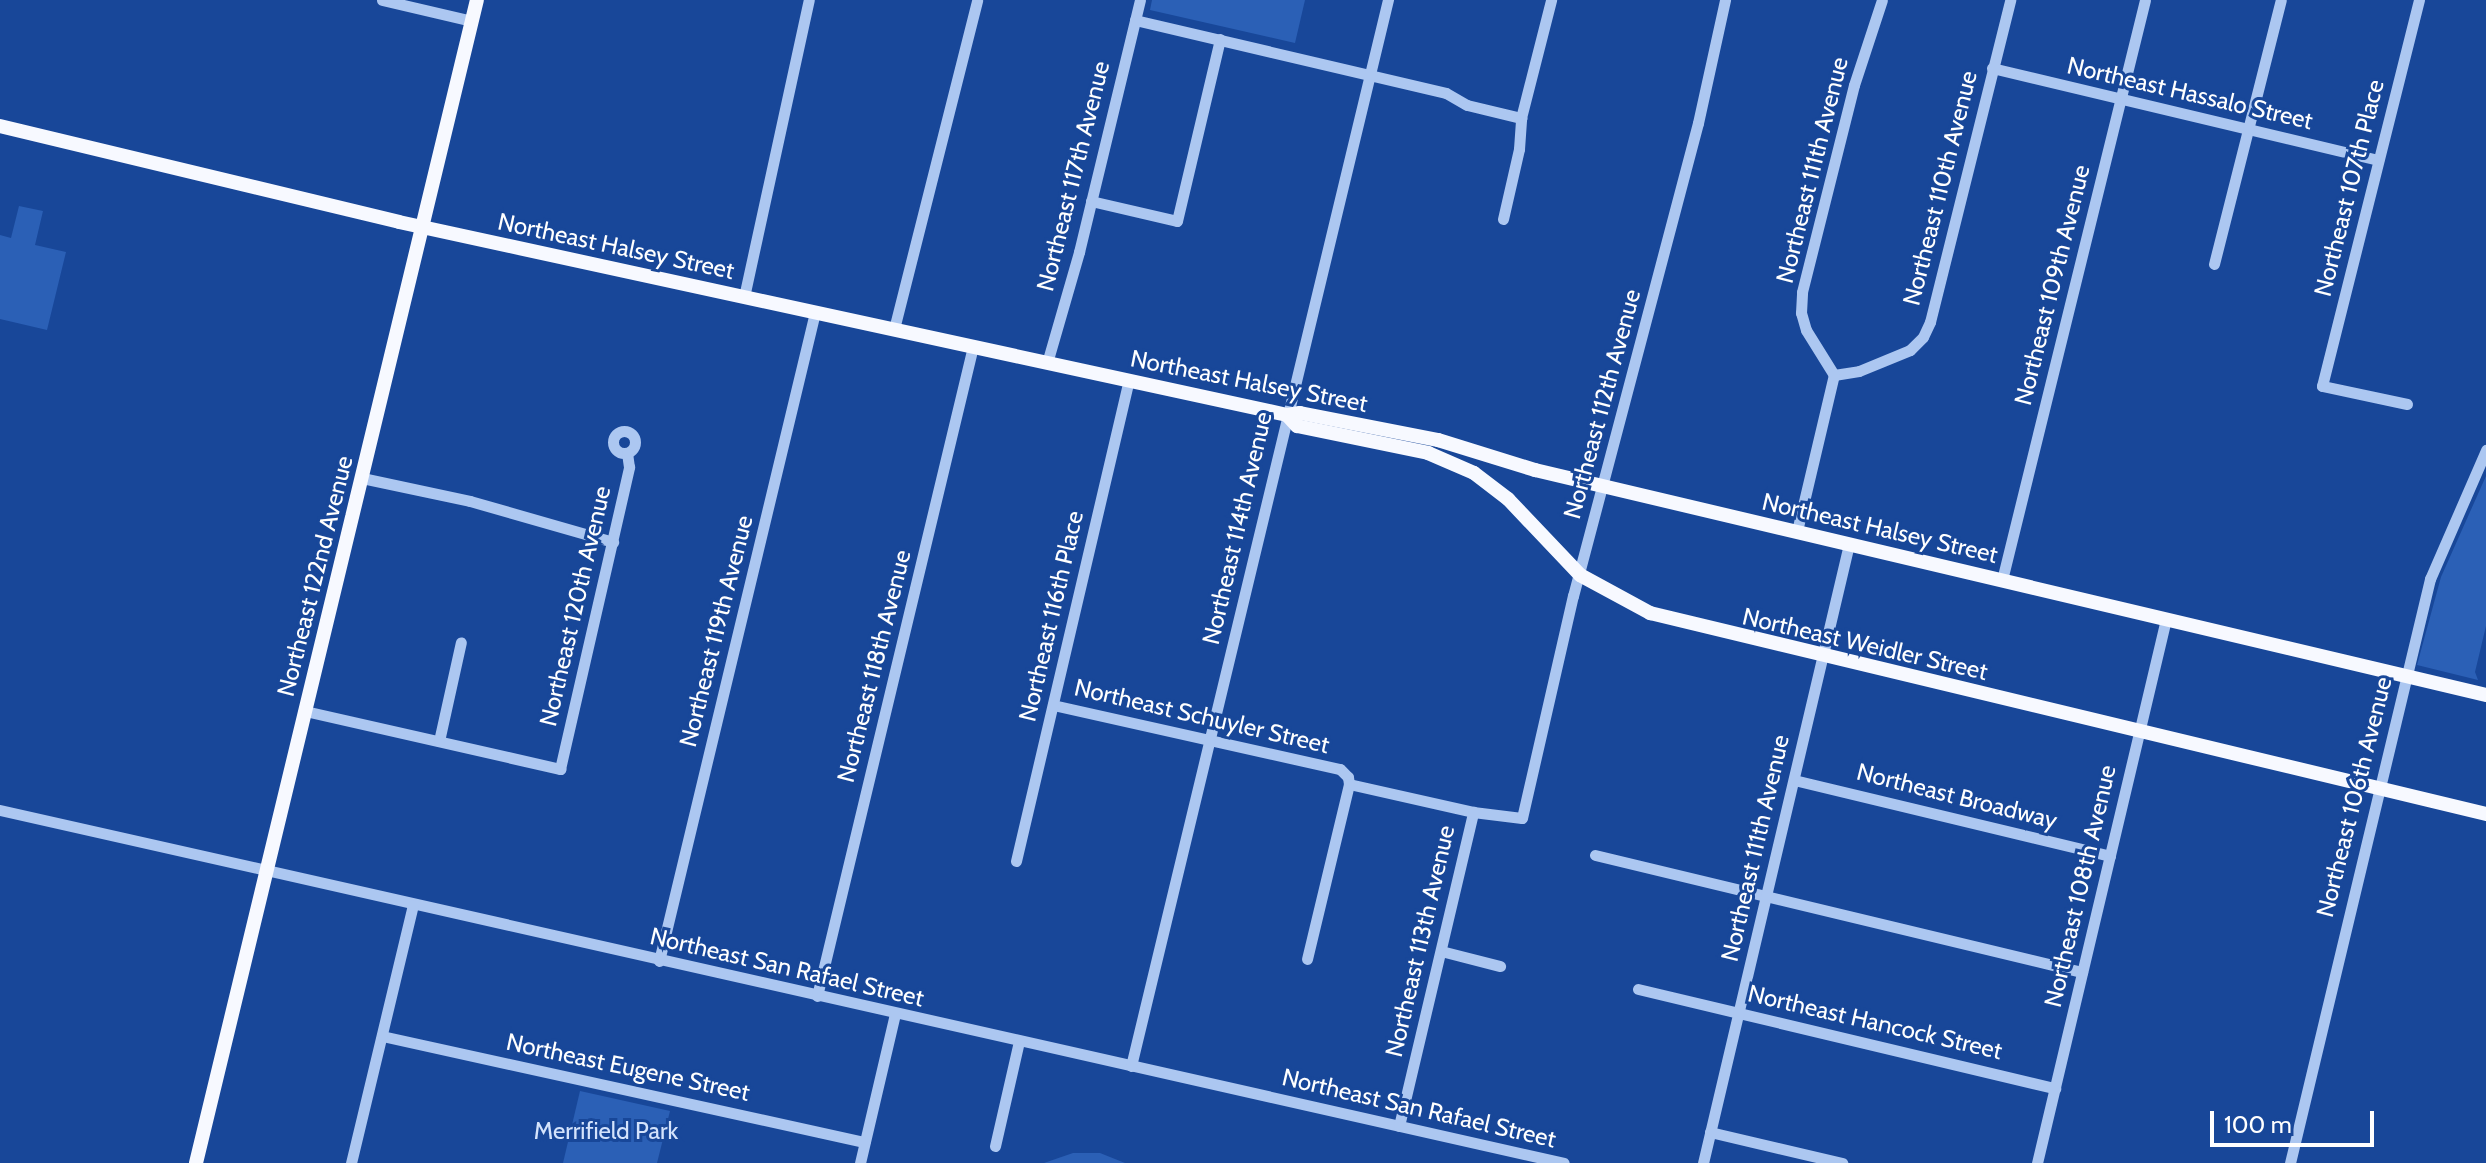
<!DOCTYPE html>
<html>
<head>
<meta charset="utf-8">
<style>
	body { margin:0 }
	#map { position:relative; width:2486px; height:1163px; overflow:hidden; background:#184799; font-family:Cabin,sans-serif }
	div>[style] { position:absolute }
	.green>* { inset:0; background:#2b60b6 }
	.minor>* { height:11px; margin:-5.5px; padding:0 5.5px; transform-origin:5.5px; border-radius:5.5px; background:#acc7f1 }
	.minor>.ring { margin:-5.5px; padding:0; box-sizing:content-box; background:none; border:11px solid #acc7f1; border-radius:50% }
	.major>* { height:14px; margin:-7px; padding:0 7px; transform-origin:7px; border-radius:7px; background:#f7f9ff }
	span { translate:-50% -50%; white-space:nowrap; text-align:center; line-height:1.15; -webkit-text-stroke:6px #184799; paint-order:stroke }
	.street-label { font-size:24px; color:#fff }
	.park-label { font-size:24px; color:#d4e3fc }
	.scale { position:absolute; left:2210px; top:1111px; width:164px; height:36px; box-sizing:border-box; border:4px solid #fff; border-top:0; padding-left:10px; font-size:24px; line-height:28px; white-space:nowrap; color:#fff; -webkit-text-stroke:6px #184799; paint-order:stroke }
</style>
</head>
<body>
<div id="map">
	<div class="green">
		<i style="clip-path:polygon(1152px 0,1305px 0,1295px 43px,1150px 10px)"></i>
		<i style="clip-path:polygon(19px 206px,43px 211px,35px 245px,66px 252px,47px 330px,0 319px,0 235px,11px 238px)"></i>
		<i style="clip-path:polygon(2486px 476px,2486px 626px,2475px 672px,2478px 680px,2417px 665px,2441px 577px)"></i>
		<i style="clip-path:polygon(580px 1091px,670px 1111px,657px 1163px,563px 1163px)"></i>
		<i style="clip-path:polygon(1073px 1153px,1100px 1153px,1125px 1163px,1044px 1163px)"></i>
	</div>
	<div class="minor">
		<i style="left:382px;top:0;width:92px;rotate:13.1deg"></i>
		<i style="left:1135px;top:20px;width:319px;rotate:13.2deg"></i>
		<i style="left:1446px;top:93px;width:24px;rotate:30deg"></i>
		<i style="left:1467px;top:105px;width:56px;rotate:13.5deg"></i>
		<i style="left:1992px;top:68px;width:397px;rotate:13.4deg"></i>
		<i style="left:1091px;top:201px;width:88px;rotate:13.1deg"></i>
		<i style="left:1177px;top:221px;width:187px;rotate:-76.7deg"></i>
		<i style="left:1503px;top:219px;width:72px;rotate:-77.1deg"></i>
		<i style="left:1519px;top:149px;width:31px;rotate:-86deg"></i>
		<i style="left:1521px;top:118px;width:122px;rotate:-75.7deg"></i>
		<i style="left:2214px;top:264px;width:272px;rotate:-75.8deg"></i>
		<i style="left:744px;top:297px;width:304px;rotate:-77.7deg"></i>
		<i style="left:894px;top:329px;width:339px;rotate:-75.8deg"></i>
		<i style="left:1047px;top:363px;width:116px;rotate:-73.9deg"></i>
		<i style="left:1079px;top:252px;width:259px;rotate:-76.4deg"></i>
		<i style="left:1834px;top:375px;width:25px;rotate:-9deg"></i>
		<i style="left:1859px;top:371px;width:55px;rotate:-22.4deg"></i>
		<i style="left:1910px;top:350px;width:18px;rotate:-45deg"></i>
		<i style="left:1923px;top:337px;width:17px;rotate:-65deg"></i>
		<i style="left:1930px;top:322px;width:332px;rotate:-76deg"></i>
		<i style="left:2407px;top:404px;width:87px;rotate:-168deg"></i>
		<i style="left:2322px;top:386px;width:398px;rotate:-75.9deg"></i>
		<i class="ring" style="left:613px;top:431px;width:11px;height:11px"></i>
		<i style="left:362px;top:478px;width:110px;rotate:12deg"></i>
		<i style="left:470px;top:501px;width:149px;rotate:16deg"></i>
		<i style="left:1797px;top:531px;width:160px;rotate:-76.7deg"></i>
		<i style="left:1834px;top:375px;width:53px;rotate:-121.9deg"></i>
		<i style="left:1806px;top:330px;width:18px;rotate:-106deg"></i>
		<i style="left:1801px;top:313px;width:21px;rotate:-87deg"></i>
		<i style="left:1802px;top:292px;width:213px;rotate:-75.9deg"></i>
		<i style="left:1854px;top:85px;width:89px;rotate:-71.8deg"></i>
		<i style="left:2002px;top:580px;width:597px;rotate:-76.15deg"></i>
		<i style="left:1053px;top:705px;width:294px;rotate:12.6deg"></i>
		<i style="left:1340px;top:769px;width:11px;rotate:45deg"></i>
		<i style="left:1348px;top:777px;width:7px;rotate:82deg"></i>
		<i style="left:305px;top:711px;width:262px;rotate:12.8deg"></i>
		<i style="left:560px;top:769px;width:310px;rotate:-77.1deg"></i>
		<i style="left:629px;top:467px;width:14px;rotate:-98deg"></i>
		<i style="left:439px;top:741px;width:101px;rotate:-77.5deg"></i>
		<i style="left:1794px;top:780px;width:325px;rotate:13.5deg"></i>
		<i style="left:1349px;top:784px;width:127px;rotate:12.7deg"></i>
		<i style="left:1473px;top:812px;width:49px;rotate:7deg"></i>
		<i style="left:1522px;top:818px;width:228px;rotate:-77.1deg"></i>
		<i style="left:1573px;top:596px;width:489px;rotate:-75.2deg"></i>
		<i style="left:1698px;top:123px;width:126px;rotate:-77.6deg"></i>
		<i style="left:0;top:810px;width:1603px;rotate:12.72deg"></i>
		<i style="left:1595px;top:855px;width:501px;rotate:13.51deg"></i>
		<i style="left:1016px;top:861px;width:494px;rotate:-76.8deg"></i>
		<i style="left:1441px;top:951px;width:61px;rotate:14.3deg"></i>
		<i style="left:1307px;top:959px;width:180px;rotate:-76.5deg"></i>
		<i style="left:659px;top:961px;width:667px;rotate:-76.48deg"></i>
		<i style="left:1638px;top:989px;width:429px;rotate:13.4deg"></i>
		<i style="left:817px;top:996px;width:668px;rotate:-76.5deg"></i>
		<i style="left:382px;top:1036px;width:494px;rotate:12.4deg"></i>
		<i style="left:1131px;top:1066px;width:1097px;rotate:-76.45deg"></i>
		<i style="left:1399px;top:1126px;width:323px;rotate:-76.7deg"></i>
		<i style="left:1710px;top:1132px;width:136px;rotate:13.2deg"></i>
		<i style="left:995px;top:1146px;width:108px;rotate:-77.1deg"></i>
		<i style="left:351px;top:1163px;width:265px;rotate:-76.5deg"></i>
		<i style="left:860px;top:1163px;width:153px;rotate:-76.8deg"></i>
		<i style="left:1703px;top:1163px;width:636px;rotate:-76.73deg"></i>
		<i style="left:2037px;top:1163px;width:559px;rotate:-76.66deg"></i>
		<i style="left:2290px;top:1163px;width:601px;rotate:-76.52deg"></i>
		<i style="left:2430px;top:579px;width:141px;rotate:-66.5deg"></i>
	</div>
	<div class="major">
		<i style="left:0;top:126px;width:410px;rotate:13.5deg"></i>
		<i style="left:399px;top:222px;width:909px;rotate:12.26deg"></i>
		<i style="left:1287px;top:415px;width:13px;rotate:-9deg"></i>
		<i style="left:1300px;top:413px;width:141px;rotate:11.1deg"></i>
		<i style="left:1438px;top:440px;width:102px;rotate:17.2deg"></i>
		<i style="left:1535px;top:470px;width:977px;rotate:13.31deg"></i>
		<i style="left:1287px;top:415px;width:15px;rotate:48deg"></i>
		<i style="left:1297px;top:426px;width:134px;rotate:11.6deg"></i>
		<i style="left:1428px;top:453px;width:50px;rotate:23.5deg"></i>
		<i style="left:1474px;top:473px;width:43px;rotate:37.4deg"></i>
		<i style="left:1508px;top:499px;width:105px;rotate:46.5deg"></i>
		<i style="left:1580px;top:575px;width:80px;rotate:28.5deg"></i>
		<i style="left:1650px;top:613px;width:860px;rotate:13.52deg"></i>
		<i style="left:196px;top:1163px;width:1196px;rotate:-76.42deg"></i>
	</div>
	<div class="street-label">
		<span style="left:2190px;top:93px;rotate:13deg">Northeast Hassalo Street</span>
		<span style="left:1812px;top:170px;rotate:-76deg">Northeast 111th Avenue</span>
		<span style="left:1073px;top:176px;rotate:-76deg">Northeast 117th Avenue</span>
		<span style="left:1940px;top:188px;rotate:-76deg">Northeast 110th Avenue</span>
		<span style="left:2349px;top:188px;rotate:-76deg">Northeast 107th Place</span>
		<span style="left:616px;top:246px;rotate:12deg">Northeast Halsey Street</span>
		<span style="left:2052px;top:285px;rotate:-76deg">Northeast 109th Avenue</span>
		<span style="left:1249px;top:381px;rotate:11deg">Northeast Halsey Street</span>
		<span style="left:1602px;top:404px;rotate:-75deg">Northeast 112th Avenue</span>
		<span style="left:1237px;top:528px;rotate:-77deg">Northeast 114th Avenue</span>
		<span style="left:1880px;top:528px;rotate:13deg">Northeast Halsey Street</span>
		<span style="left:315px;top:576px;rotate:-76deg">Northeast 122nd Avenue</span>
		<span style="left:575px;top:606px;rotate:-77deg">Northeast 120th Avenue</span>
		<span style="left:1051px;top:616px;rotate:-77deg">Northeast 116th Place</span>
		<span style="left:716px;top:631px;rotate:-76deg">Northeast 119th Avenue</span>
		<span style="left:1865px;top:644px;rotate:13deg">Northeast Weidler Street</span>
		<span style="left:874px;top:666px;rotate:-76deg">Northeast 118th Avenue</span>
		<span style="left:1202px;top:716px;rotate:13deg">Northeast Schuyler Street</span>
		<span style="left:1957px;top:796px;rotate:14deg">Northeast Broadway</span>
		<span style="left:2354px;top:797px;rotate:-76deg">Northeast 106th Avenue</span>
		<span style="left:1755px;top:848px;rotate:-77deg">Northeast 111th Avenue</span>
		<span style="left:2080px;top:886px;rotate:-77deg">Northeast 108th Avenue</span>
		<span style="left:1420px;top:941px;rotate:-77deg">Northeast 113th Avenue</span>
		<span style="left:787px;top:967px;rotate:13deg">Northeast San Rafael Street</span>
		<span style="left:1875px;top:1022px;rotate:13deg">Northeast Hancock Street</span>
		<span style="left:628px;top:1067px;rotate:12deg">Northeast Eugene Street</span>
		<span style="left:1419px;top:1108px;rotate:13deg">Northeast San Rafael Street</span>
	</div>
	<div class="park-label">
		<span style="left:606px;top:1131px">Merrifield Park</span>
	</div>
	<div class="scale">100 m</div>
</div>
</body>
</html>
